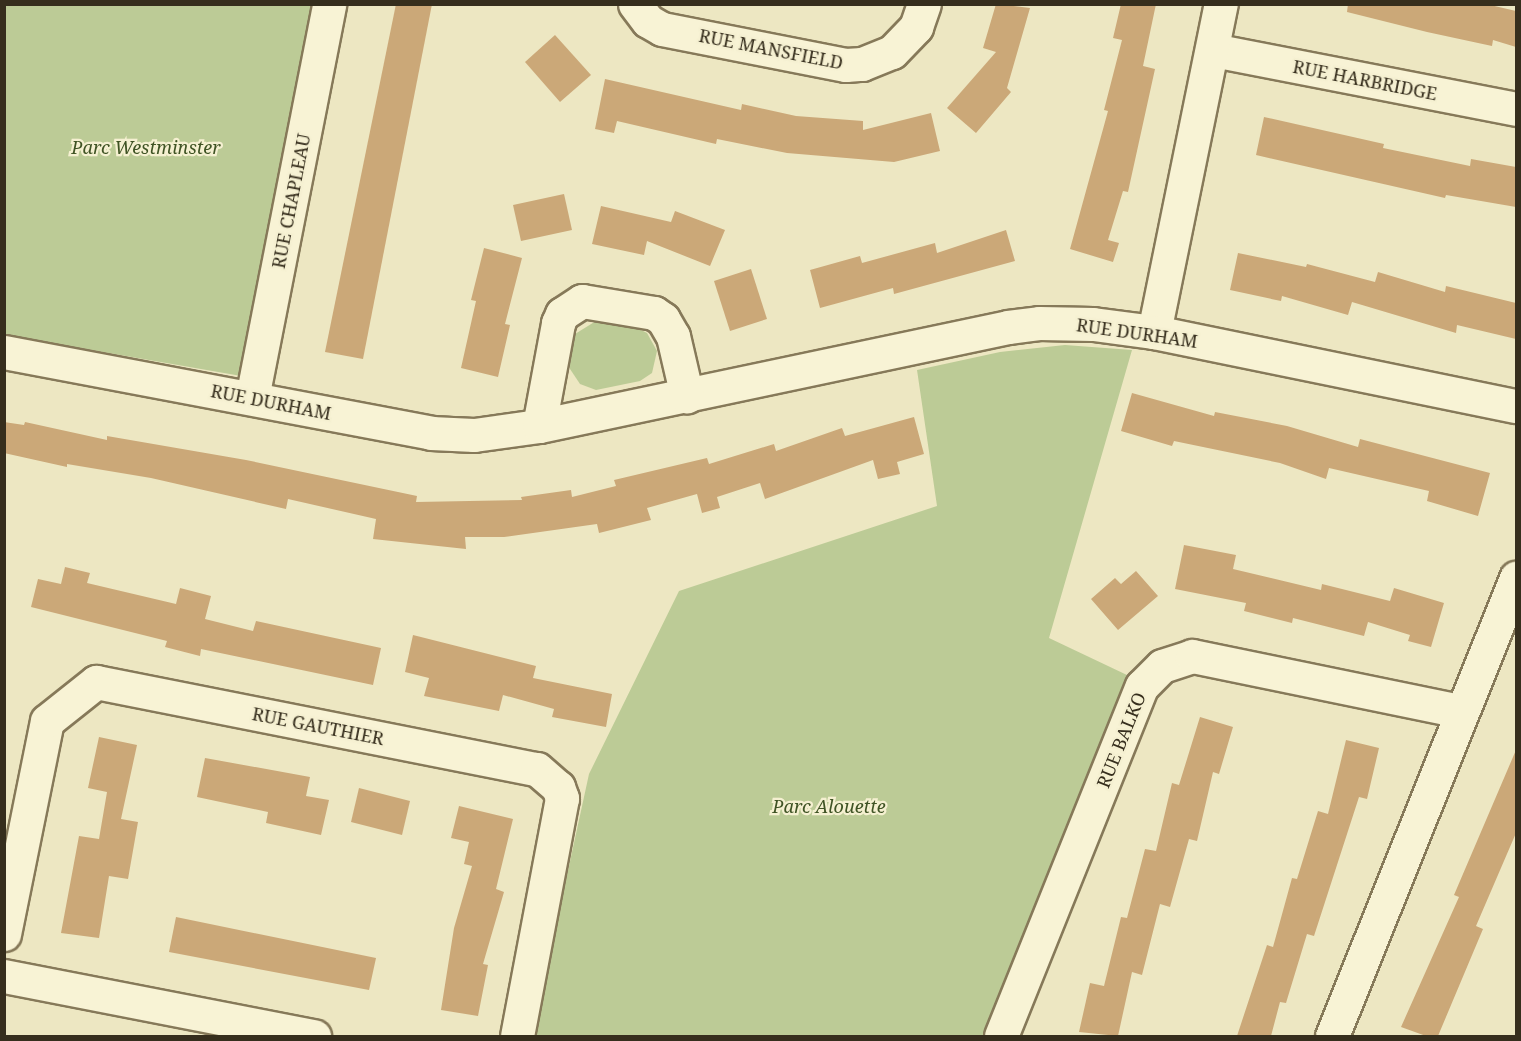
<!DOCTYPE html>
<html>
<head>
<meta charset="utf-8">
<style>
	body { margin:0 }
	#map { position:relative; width:1521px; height:1041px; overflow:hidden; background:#ede7c2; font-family:"Noto Serif",serif }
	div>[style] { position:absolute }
	.green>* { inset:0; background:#bccb96 }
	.building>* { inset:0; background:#cba878 }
	.roads { filter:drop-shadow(2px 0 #867959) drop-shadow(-2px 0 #867959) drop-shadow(0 2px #867959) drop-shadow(0 -2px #867959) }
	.minor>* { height:33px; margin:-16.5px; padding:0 16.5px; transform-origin:16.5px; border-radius:16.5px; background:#f8f3d5 }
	span { translate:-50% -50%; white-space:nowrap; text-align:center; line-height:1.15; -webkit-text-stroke:4.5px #f5f0d1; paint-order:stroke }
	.street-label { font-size:18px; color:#362e1d }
	.park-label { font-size:18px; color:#3f5324; font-style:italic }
	.frame { position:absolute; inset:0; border:6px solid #362e1d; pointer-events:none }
</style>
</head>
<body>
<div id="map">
	<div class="green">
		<i style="clip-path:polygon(4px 5px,316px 5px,247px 377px,5px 335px)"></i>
		<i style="clip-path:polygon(596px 321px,637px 328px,647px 333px,657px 351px,652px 373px,640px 381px,596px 390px,580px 384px,570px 369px,569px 356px,575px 334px)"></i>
		<i style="clip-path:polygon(1065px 345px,1132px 350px,1049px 638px,1127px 675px,983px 1036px,532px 1036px,589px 774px,679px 591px,937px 506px,917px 370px,1000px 352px)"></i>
	</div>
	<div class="building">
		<i style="clip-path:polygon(396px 4px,432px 4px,363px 359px,325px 352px)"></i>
		<i style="clip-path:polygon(996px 4px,1030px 8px,1007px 88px,1011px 92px,976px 133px,947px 108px,996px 52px,983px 48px)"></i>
		<i style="clip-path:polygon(1121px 4px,1156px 4px,1143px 66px,1155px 69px,1128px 192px,1123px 191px,1108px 240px,1119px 243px,1113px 262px,1070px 249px,1108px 111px,1104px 110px,1122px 40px,1113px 38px)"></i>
		<i style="clip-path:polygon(1348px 4px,1486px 4px,1516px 11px,1516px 47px,1493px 40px,1492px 46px,1427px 32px,1347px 12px)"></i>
		<i style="clip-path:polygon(555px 35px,591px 75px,560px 102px,525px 62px)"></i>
		<i style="clip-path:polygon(605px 79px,741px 110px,742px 104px,796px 116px,863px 121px,863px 130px,931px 113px,940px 151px,894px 162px,787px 153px,717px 139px,716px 144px,617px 121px,614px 133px,595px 129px)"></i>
		<i style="clip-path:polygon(1264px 117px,1384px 144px,1383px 148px,1470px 166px,1471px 159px,1516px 167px,1516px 207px,1446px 195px,1445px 198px,1256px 155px)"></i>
		<i style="clip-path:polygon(564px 194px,572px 230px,521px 241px,513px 205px)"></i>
		<i style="clip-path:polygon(601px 206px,671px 222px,675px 211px,725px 230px,710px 266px,647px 241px,644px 255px,592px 244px)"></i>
		<i style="clip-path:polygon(1006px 230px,1015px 261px,894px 294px,893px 288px,820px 308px,810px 270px,860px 256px,862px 263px,935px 243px,937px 253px)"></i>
		<i style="clip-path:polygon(484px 248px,522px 258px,505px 324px,510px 325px,498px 377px,461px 368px,476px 301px,471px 300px)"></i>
		<i style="clip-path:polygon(1238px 253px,1306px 267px,1307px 264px,1375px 282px,1378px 272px,1445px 292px,1446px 286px,1516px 303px,1516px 339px,1457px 325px,1456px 333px,1352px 302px,1348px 315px,1282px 296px,1281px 301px,1230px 290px)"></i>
		<i style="clip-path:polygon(751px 269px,767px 319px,730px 331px,714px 281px)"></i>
		<i style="clip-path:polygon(1132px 393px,1214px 416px,1215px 412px,1287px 426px,1358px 447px,1360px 439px,1490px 473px,1478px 516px,1427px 501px,1429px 491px,1329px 468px,1326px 479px,1280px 463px,1174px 441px,1172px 446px,1121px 431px)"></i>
		<i style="clip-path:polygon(914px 417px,924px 454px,897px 462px,900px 474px,878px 479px,873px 460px,765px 499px,760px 483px,717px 497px,720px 508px,702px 513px,697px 494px,647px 508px,651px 520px,599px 533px,597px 524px,504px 537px,465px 537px,466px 549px,373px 539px,376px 519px,288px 499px,286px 509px,151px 478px,67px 464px,67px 467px,4px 453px,4px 422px,24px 425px,25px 422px,107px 440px,107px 436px,246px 460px,417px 496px,416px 502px,522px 500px,521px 497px,571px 490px,572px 497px,616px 486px,614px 480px,707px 458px,709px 464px,774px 444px,776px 451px,842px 428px,845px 436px)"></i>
		<i style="clip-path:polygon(1184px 545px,1236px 555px,1233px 569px,1321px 590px,1322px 584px,1390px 601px,1394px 588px,1444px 603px,1431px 647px,1408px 641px,1410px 635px,1368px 622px,1364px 636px,1293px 618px,1292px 623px,1244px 611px,1246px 603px,1175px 589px)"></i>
		<i style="clip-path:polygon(65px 567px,90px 573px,87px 583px,176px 604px,180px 588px,211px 596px,205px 619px,253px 631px,256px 621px,381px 648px,373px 685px,201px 649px,200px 656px,165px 647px,167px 641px,31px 607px,38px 579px,61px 584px)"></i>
		<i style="clip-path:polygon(1136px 571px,1158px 596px,1118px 630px,1091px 599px,1115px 578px,1121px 584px)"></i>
		<i style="clip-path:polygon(413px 635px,536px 666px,533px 678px,612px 694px,606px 727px,552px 717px,554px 709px,503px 695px,499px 711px,424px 696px,429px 678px,405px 672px)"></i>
		<i style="clip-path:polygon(1200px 717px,1233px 727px,1219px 774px,1213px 772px,1197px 841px,1189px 839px,1170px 907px,1160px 904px,1142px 975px,1132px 972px,1118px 1036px,1079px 1032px,1090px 983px,1104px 986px,1121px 917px,1127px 918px,1145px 849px,1156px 851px,1172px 783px,1179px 785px)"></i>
		<i style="clip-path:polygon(99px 737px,137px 745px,121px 819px,138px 822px,128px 879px,109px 876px,99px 938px,61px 933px,79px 836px,99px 839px,107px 792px,88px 788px)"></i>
		<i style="clip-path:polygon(1346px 740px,1379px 748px,1367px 799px,1359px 797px,1314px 936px,1307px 934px,1286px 1003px,1280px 1002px,1271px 1036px,1237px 1036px,1267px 945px,1273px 947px,1292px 878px,1297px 879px,1318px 811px,1328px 814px)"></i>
		<i style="clip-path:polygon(1516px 750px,1516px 833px,1476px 926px,1483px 929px,1438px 1036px,1426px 1036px,1401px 1027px,1459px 897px,1454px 895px)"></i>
		<i style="clip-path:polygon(205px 758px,310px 777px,306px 796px,329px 800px,321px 835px,266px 823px,268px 812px,197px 797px)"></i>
		<i style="clip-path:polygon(359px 788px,410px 801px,402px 835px,351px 822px)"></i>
		<i style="clip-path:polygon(459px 806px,513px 819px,496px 889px,504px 892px,483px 964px,488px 965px,478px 1016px,441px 1010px,454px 928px,472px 866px,464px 864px,469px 842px,451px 838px)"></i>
		<i style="clip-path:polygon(176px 917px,376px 958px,369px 990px,169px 952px)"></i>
	</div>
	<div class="roads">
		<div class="minor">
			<i style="left:635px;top:4px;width:21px;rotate:53deg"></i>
			<i style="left:648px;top:21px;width:16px;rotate:30deg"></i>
			<i style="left:662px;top:29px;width:187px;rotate:11.1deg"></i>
			<i style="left:846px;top:65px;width:16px;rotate:-4deg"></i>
			<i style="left:862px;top:64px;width:32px;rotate:-22deg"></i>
			<i style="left:892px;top:52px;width:35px;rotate:-46deg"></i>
			<i style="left:916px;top:27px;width:24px;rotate:-71deg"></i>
			<i style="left:1213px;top:50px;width:309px;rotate:11deg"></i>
			<i style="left:1154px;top:332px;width:335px;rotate:-78.5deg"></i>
			<i style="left:4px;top:352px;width:435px;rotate:10.7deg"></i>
			<i style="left:431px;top:433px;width:43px;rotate:2.7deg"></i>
			<i style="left:474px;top:435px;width:66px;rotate:-7.9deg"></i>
			<i style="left:539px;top:426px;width:479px;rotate:-11.9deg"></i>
			<i style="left:1008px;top:327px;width:31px;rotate:-7deg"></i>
			<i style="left:1039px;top:323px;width:54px;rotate:1.1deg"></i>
			<i style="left:1093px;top:324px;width:62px;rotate:7.5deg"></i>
			<i style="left:1154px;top:332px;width:369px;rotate:11.6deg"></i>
			<i style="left:252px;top:398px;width:401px;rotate:-78.9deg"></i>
			<i style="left:539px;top:426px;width:105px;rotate:-79.5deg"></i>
			<i style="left:558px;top:323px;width:10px;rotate:-66deg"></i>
			<i style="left:562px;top:314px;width:24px;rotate:-33deg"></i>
			<i style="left:582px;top:301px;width:73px;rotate:9.5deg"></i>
			<i style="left:654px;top:313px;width:11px;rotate:34deg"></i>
			<i style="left:663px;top:319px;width:20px;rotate:60deg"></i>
			<i style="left:673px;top:336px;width:62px;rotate:76.9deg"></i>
			<i style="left:4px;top:934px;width:217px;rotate:-78.6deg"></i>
			<i style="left:47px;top:721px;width:63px;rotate:-38.5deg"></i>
			<i style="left:96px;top:682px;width:449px;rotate:11.2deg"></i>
			<i style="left:537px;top:769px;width:28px;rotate:41deg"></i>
			<i style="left:558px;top:787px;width:12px;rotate:70deg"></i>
			<i style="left:562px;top:798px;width:242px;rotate:100.7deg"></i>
			<i style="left:4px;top:976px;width:316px;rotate:11deg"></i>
			<i style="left:1001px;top:1036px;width:377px;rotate:-68.1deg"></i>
			<i style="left:1142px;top:686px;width:28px;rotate:-45deg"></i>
			<i style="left:1162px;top:666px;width:32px;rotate:-18deg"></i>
			<i style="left:1192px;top:656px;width:275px;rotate:11.6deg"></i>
			<i style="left:1332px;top:1036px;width:494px;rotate:-68.1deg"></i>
		</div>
	</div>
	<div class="street-label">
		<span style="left:771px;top:49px;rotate:11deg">RUE MANSFIELD</span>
		<span style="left:1365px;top:80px;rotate:11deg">RUE HARBRIDGE</span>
		<span style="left:291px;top:201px;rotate:-79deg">RUE CHAPLEAU</span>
		<span style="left:1137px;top:333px;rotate:8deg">RUE DURHAM</span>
		<span style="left:271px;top:402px;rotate:11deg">RUE DURHAM</span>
		<span style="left:318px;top:726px;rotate:11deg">RUE GAUTHIER</span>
		<span style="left:1121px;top:740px;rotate:-68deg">RUE BALKO</span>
	</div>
	<div class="park-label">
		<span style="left:146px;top:147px">Parc Westminster</span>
		<span style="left:829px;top:806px">Parc Alouette</span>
	</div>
	<div class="frame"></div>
</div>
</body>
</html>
